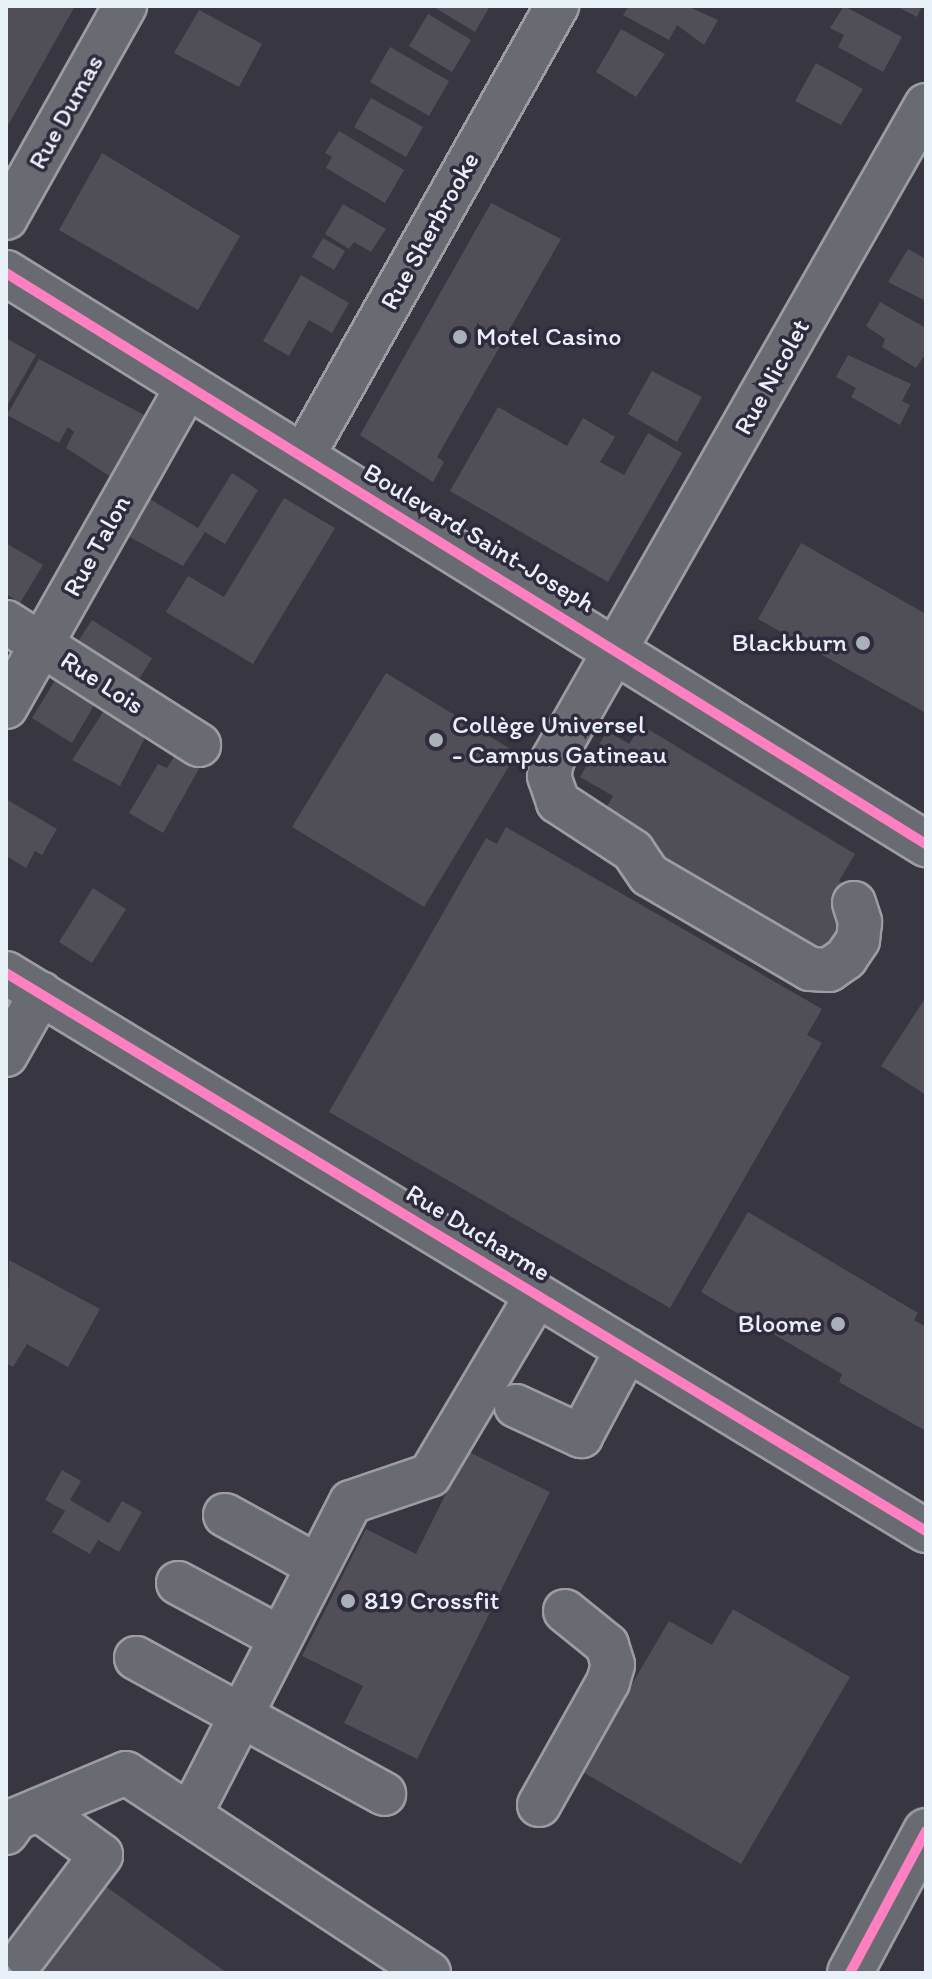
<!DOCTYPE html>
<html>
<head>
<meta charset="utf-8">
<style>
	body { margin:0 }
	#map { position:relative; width:932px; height:1979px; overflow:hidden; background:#383640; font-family:Itim,sans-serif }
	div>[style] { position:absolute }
	.building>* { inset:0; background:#504f57 }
	.roads { filter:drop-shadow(2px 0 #9c9ca2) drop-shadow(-2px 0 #9c9ca2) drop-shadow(0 2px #9c9ca2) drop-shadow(0 -2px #9c9ca2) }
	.minor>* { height:42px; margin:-21px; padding:0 21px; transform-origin:21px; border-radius:21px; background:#696b72 }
	.major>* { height:44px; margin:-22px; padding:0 22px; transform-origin:22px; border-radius:22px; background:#696b72 }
	.cycleway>* { height:10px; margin:-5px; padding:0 5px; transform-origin:5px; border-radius:5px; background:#ff80c0 }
	.dots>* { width:22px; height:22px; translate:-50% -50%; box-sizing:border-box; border:4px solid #2f2a3d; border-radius:50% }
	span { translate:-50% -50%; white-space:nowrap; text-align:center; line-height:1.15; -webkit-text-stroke:7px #2f2a3d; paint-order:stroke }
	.street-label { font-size:26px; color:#e8f1f8 }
	.poi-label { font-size:26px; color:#e8f1f8 }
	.left { translate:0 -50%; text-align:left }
	.right { translate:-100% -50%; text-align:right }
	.frame { position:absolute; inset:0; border:8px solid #e8f1f8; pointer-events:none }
</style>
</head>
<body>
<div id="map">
	<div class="building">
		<i style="clip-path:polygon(6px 6px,75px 6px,6px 129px)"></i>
		<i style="clip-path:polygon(432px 6px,490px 6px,475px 32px)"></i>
		<i style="clip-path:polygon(629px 6px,687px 6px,718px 20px,704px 45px,677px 25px,669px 40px,623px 15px)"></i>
		<i style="clip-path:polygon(844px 6px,902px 37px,883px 72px,838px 47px,844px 35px,830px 28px)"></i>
		<i style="clip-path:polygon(896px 6px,922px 6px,917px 17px)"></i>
		<i style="clip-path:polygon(199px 10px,262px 44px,239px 87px,174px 53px)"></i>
		<i style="clip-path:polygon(428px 14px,471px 40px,452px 72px,409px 46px)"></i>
		<i style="clip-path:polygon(621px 29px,665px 54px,636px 97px,596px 72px)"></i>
		<i style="clip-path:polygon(390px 47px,449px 81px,429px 116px,370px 82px)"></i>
		<i style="clip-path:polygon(816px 63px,863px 89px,841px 125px,795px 101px)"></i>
		<i style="clip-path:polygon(371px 98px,423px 127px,406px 157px,354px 127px)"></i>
		<i style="clip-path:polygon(339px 131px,404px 170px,385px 203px,326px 168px,332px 157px,325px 153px)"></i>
		<i style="clip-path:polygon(102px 153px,240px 236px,198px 310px,59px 230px)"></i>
		<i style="clip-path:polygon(491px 203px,561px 239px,437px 457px,444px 462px,433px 482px,360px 435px)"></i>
		<i style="clip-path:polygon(343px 204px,386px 229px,371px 252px,354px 242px,349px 249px,325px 234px)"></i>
		<i style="clip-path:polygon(323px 238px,345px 251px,334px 270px,312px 257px)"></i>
		<i style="clip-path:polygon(908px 249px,926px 259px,926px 301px,888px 282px)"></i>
		<i style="clip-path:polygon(301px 275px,349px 303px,332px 333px,309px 320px,289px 356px,263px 341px)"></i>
		<i style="clip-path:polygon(880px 302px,926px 328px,926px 353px,916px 368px,882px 347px,885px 339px,866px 326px)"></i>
		<i style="clip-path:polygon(6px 338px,36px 355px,8px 404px,6px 403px)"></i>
		<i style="clip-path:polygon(848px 355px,911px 384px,902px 401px,910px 405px,900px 425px,851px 397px,856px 388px,836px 377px)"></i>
		<i style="clip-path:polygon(39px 359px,146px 416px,111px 477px,66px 448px,74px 432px,68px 427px,59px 443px,7px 415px)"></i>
		<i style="clip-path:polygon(652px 371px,702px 397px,677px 442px,628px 414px)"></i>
		<i style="clip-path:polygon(498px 407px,567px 446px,583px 418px,615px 437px,600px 462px,624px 475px,648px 433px,682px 453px,608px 582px,450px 491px)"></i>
		<i style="clip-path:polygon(232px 473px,258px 490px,225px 544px,205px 532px,183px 566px,126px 535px,148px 498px,198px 528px)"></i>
		<i style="clip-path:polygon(284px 498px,335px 528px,253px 664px,166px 612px,188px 576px,224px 597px)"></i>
		<i style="clip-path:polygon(6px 543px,43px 565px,20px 603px,6px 594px)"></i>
		<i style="clip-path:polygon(801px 543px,926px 614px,926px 713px,758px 619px)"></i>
		<i style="clip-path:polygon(92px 620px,152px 658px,137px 683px,75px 646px)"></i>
		<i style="clip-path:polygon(386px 673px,517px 753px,424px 907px,292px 827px)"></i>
		<i style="clip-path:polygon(56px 679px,96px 702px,72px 743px,32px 718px)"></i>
		<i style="clip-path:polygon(105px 709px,147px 734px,120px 786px,72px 760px)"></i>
		<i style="clip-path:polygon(641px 725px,855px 854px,839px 881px,860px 894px,824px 953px,800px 938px,787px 958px,594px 828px,613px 796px,580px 777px,607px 731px,629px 744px)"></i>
		<i style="clip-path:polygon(177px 752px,200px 767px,163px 833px,129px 813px,158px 764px,167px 768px)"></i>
		<i style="clip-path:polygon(6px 799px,57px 829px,42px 855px,35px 851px,26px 868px,6px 856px)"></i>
		<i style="clip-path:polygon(506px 827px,822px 1009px,807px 1035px,822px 1043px,670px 1308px,329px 1112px,486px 838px,497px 844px)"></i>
		<i style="clip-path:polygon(93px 888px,126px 909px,92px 963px,59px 942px)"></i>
		<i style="clip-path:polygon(926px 997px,926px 1095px,881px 1066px)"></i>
		<i style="clip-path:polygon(748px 1212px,918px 1313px,914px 1320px,926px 1327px,926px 1431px,839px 1382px,842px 1374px,701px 1292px)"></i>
		<i style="clip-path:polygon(9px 1260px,100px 1309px,68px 1367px,27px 1344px,13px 1367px,6px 1363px)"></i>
		<i style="clip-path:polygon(467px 1451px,550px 1492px,417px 1759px,344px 1723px,363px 1686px,302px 1656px,366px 1529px,416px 1554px)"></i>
		<i style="clip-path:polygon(62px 1470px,81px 1481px,70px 1500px,109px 1523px,122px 1501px,142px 1512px,119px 1552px,98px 1540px,90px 1554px,52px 1532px,65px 1511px,45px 1500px)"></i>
		<i style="clip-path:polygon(733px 1609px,850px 1677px,741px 1864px,581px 1771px,669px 1621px,712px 1645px)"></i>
		<i style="clip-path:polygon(101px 1883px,227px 1973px,37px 1973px)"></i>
	</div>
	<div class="roads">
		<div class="minor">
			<i style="left:6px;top:218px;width:243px;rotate:-60.7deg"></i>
			<i style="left:303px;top:456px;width:517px;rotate:-60.56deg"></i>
			<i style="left:6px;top:622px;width:229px;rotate:32.5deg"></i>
			<i style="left:6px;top:707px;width:370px;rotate:-60.5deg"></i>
			<i style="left:854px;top:903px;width:20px;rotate:72deg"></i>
			<i style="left:860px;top:922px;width:18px;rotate:96deg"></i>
			<i style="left:858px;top:940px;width:22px;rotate:124deg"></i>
			<i style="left:846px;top:958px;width:21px;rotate:145deg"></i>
			<i style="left:829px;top:970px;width:19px;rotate:-177deg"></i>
			<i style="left:810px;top:969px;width:186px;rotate:-149.7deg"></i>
			<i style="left:649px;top:875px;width:29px;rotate:-124deg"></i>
			<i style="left:633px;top:851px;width:90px;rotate:-146.8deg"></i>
			<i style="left:558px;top:802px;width:28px;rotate:-109deg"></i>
			<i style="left:549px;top:776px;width:17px;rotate:-77deg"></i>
			<i style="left:553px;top:759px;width:753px;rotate:-60.3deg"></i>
			<i style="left:6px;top:973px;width:1076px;rotate:31.24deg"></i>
			<i style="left:6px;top:1055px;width:71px;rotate:-60.6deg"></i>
			<i style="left:516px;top:1406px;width:72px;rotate:24.8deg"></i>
			<i style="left:581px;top:1436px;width:98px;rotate:-61.9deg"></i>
			<i style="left:225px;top:1515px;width:104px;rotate:28.8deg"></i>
			<i style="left:178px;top:1583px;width:115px;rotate:28.1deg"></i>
			<i style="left:136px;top:1658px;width:283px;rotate:28.7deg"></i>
			<i style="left:539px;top:1805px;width:141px;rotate:-60.7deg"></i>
			<i style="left:608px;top:1682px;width:18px;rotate:-74deg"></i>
			<i style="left:613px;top:1665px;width:21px;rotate:-107deg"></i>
			<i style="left:607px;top:1645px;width:54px;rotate:-141deg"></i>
			<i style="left:190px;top:1815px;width:352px;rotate:-62.8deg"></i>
			<i style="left:351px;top:1502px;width:83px;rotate:-18.9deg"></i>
			<i style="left:430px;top:1475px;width:209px;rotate:-59.3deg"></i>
			<i style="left:6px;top:1833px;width:17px;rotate:-54deg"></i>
			<i style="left:16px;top:1819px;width:119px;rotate:-22.7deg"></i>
			<i style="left:126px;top:1773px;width:363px;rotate:33.4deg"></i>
			<i style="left:26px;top:1955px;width:125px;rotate:-53.1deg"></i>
			<i style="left:101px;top:1855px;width:77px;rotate:-144deg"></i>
		</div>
		<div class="major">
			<i style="left:6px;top:273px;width:1083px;rotate:31.83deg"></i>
			<i style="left:850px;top:1973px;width:161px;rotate:-61.8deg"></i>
		</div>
	</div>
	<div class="cycleway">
		<i style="left:6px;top:273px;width:1083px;rotate:31.83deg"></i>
		<i style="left:6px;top:973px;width:1076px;rotate:31.24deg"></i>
		<i style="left:850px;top:1973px;width:161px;rotate:-61.8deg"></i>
	</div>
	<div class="dots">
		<i style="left:460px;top:337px;background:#aab0b8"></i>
		<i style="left:863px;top:643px;background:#aab0b8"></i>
		<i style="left:436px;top:740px;background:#aab0b8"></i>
		<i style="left:838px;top:1324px;background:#aab0b8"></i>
		<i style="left:348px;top:1601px;background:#aab0b8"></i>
	</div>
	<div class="street-label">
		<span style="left:66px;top:112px;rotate:-61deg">Rue Dumas</span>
		<span style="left:430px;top:231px;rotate:-61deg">Rue Sherbrooke</span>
		<span style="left:772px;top:377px;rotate:-61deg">Rue Nicolet</span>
		<span style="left:479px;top:538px;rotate:31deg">Boulevard Saint-Joseph</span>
		<span style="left:97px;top:546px;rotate:-61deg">Rue Talon</span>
		<span style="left:102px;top:683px;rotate:33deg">Rue Lois</span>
		<span style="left:478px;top:1233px;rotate:31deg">Rue Ducharme</span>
	</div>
	<div class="poi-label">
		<span class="left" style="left:476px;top:337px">Motel Casino</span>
		<span class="right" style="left:847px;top:643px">Blackburn</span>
		<span class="left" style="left:452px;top:740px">Collège Universel<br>- Campus Gatineau</span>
		<span class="right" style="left:822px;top:1324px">Bloome</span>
		<span class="left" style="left:364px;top:1601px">819 Crossfit</span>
	</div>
	<div class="frame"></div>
</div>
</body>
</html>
